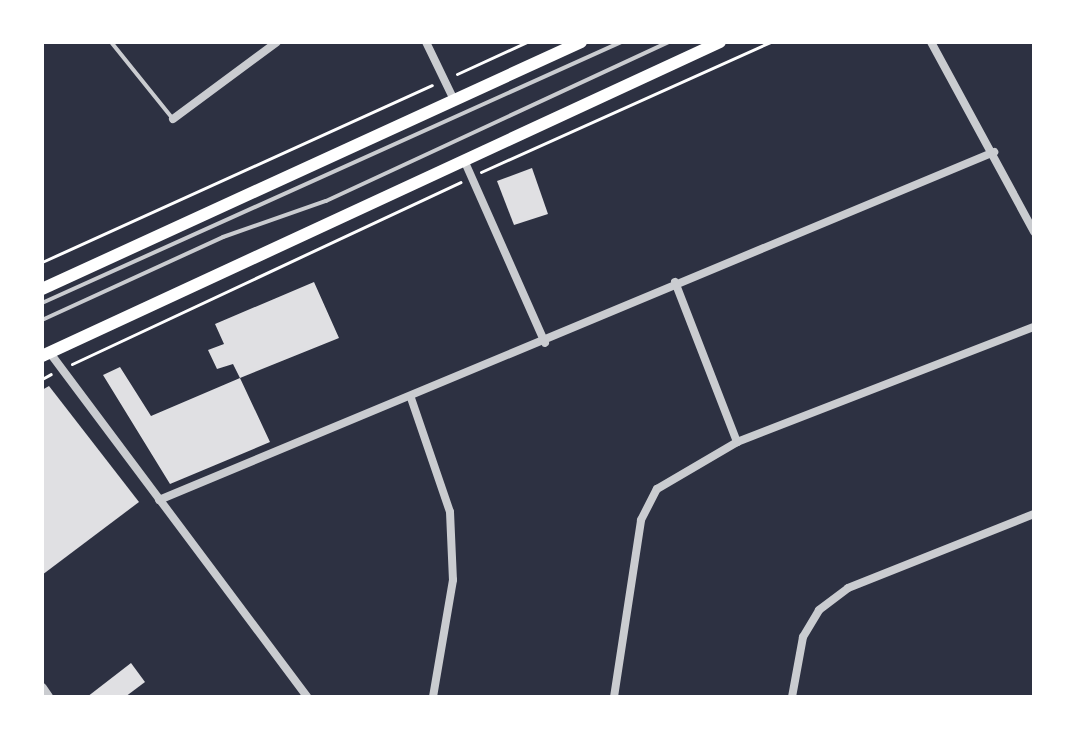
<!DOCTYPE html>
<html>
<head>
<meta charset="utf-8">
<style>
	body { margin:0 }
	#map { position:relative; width:1076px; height:739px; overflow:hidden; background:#2d3142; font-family:"Noto Sans",sans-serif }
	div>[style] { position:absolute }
	.building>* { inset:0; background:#e0e0e3 }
	.path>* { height:3px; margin:-1.5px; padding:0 1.5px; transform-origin:1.5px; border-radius:1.5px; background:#fff }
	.service>* { height:4px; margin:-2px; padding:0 2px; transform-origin:2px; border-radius:2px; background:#caccd0 }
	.minor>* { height:8px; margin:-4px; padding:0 4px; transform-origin:4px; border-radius:4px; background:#caccd0 }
	.tertiary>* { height:10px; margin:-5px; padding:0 5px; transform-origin:5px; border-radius:5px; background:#caccd0 }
	.primary>* { height:12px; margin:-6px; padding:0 6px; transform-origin:6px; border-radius:6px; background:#fff }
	span { translate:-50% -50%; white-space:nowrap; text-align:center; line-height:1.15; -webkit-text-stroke:6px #fff; paint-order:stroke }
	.frame { position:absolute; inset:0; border:44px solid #fff; pointer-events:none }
</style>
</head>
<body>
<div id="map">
	<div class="building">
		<i style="clip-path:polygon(532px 168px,548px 214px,514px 225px,497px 181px)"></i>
		<i style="clip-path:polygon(314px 282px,339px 338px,240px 378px,270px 442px,170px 484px,103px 375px,120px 367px,151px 416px,240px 378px,233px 364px,217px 369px,208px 350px,224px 344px,215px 324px)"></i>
		<i style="clip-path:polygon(49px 386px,139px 502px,42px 575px,42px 390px)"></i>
		<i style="clip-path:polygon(131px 663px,145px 682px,125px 697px,87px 697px)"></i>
	</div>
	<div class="path">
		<i style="left:457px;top:74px;width:77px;rotate:-24.6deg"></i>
		<i style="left:481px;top:172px;width:317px;rotate:-24.2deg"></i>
		<i style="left:42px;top:262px;width:428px;rotate:-24.4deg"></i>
		<i style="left:72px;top:364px;width:429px;rotate:-25.1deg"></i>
		<i style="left:42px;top:379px;width:10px;rotate:-29deg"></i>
	</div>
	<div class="service">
		<i style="left:111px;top:42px;width:97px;rotate:51.2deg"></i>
		<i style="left:42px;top:303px;width:635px;rotate:-24.26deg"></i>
		<i style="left:42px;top:320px;width:199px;rotate:-24.6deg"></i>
		<i style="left:223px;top:237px;width:109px;rotate:-19.3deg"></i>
		<i style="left:326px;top:201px;width:378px;rotate:-24.9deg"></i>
	</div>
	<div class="minor">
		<i style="left:426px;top:42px;width:64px;rotate:64.2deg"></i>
		<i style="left:931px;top:42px;width:216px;rotate:61.5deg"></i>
		<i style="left:173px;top:119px;width:129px;rotate:-36.5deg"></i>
		<i style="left:464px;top:160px;width:200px;rotate:66.1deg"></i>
		<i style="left:675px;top:282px;width:172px;rotate:68.8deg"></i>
		<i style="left:50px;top:353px;width:429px;rotate:53.2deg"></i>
		<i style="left:411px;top:398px;width:120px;rotate:71.1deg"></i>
		<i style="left:450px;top:512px;width:68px;rotate:87.5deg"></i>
		<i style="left:453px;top:580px;width:119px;rotate:99.7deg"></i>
		<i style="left:159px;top:500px;width:905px;rotate:-22.62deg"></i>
		<i style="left:614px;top:697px;width:179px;rotate:-81.3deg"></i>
		<i style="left:641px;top:520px;width:35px;rotate:-63deg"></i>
		<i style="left:657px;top:489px;width:93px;rotate:-30.4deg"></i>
		<i style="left:737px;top:442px;width:318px;rotate:-21.2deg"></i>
		<i style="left:792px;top:697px;width:61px;rotate:-79.6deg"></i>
		<i style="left:803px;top:637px;width:31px;rotate:-59deg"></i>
		<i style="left:819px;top:610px;width:36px;rotate:-37deg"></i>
		<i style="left:848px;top:588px;width:200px;rotate:-21.7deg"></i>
	</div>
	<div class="tertiary">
		<i style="left:42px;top:688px;width:11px;rotate:56deg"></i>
	</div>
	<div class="primary">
		<i style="left:42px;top:289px;width:593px;rotate:-24.62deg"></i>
		<i style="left:42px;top:356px;width:747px;rotate:-24.85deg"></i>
	</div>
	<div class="frame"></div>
</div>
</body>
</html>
